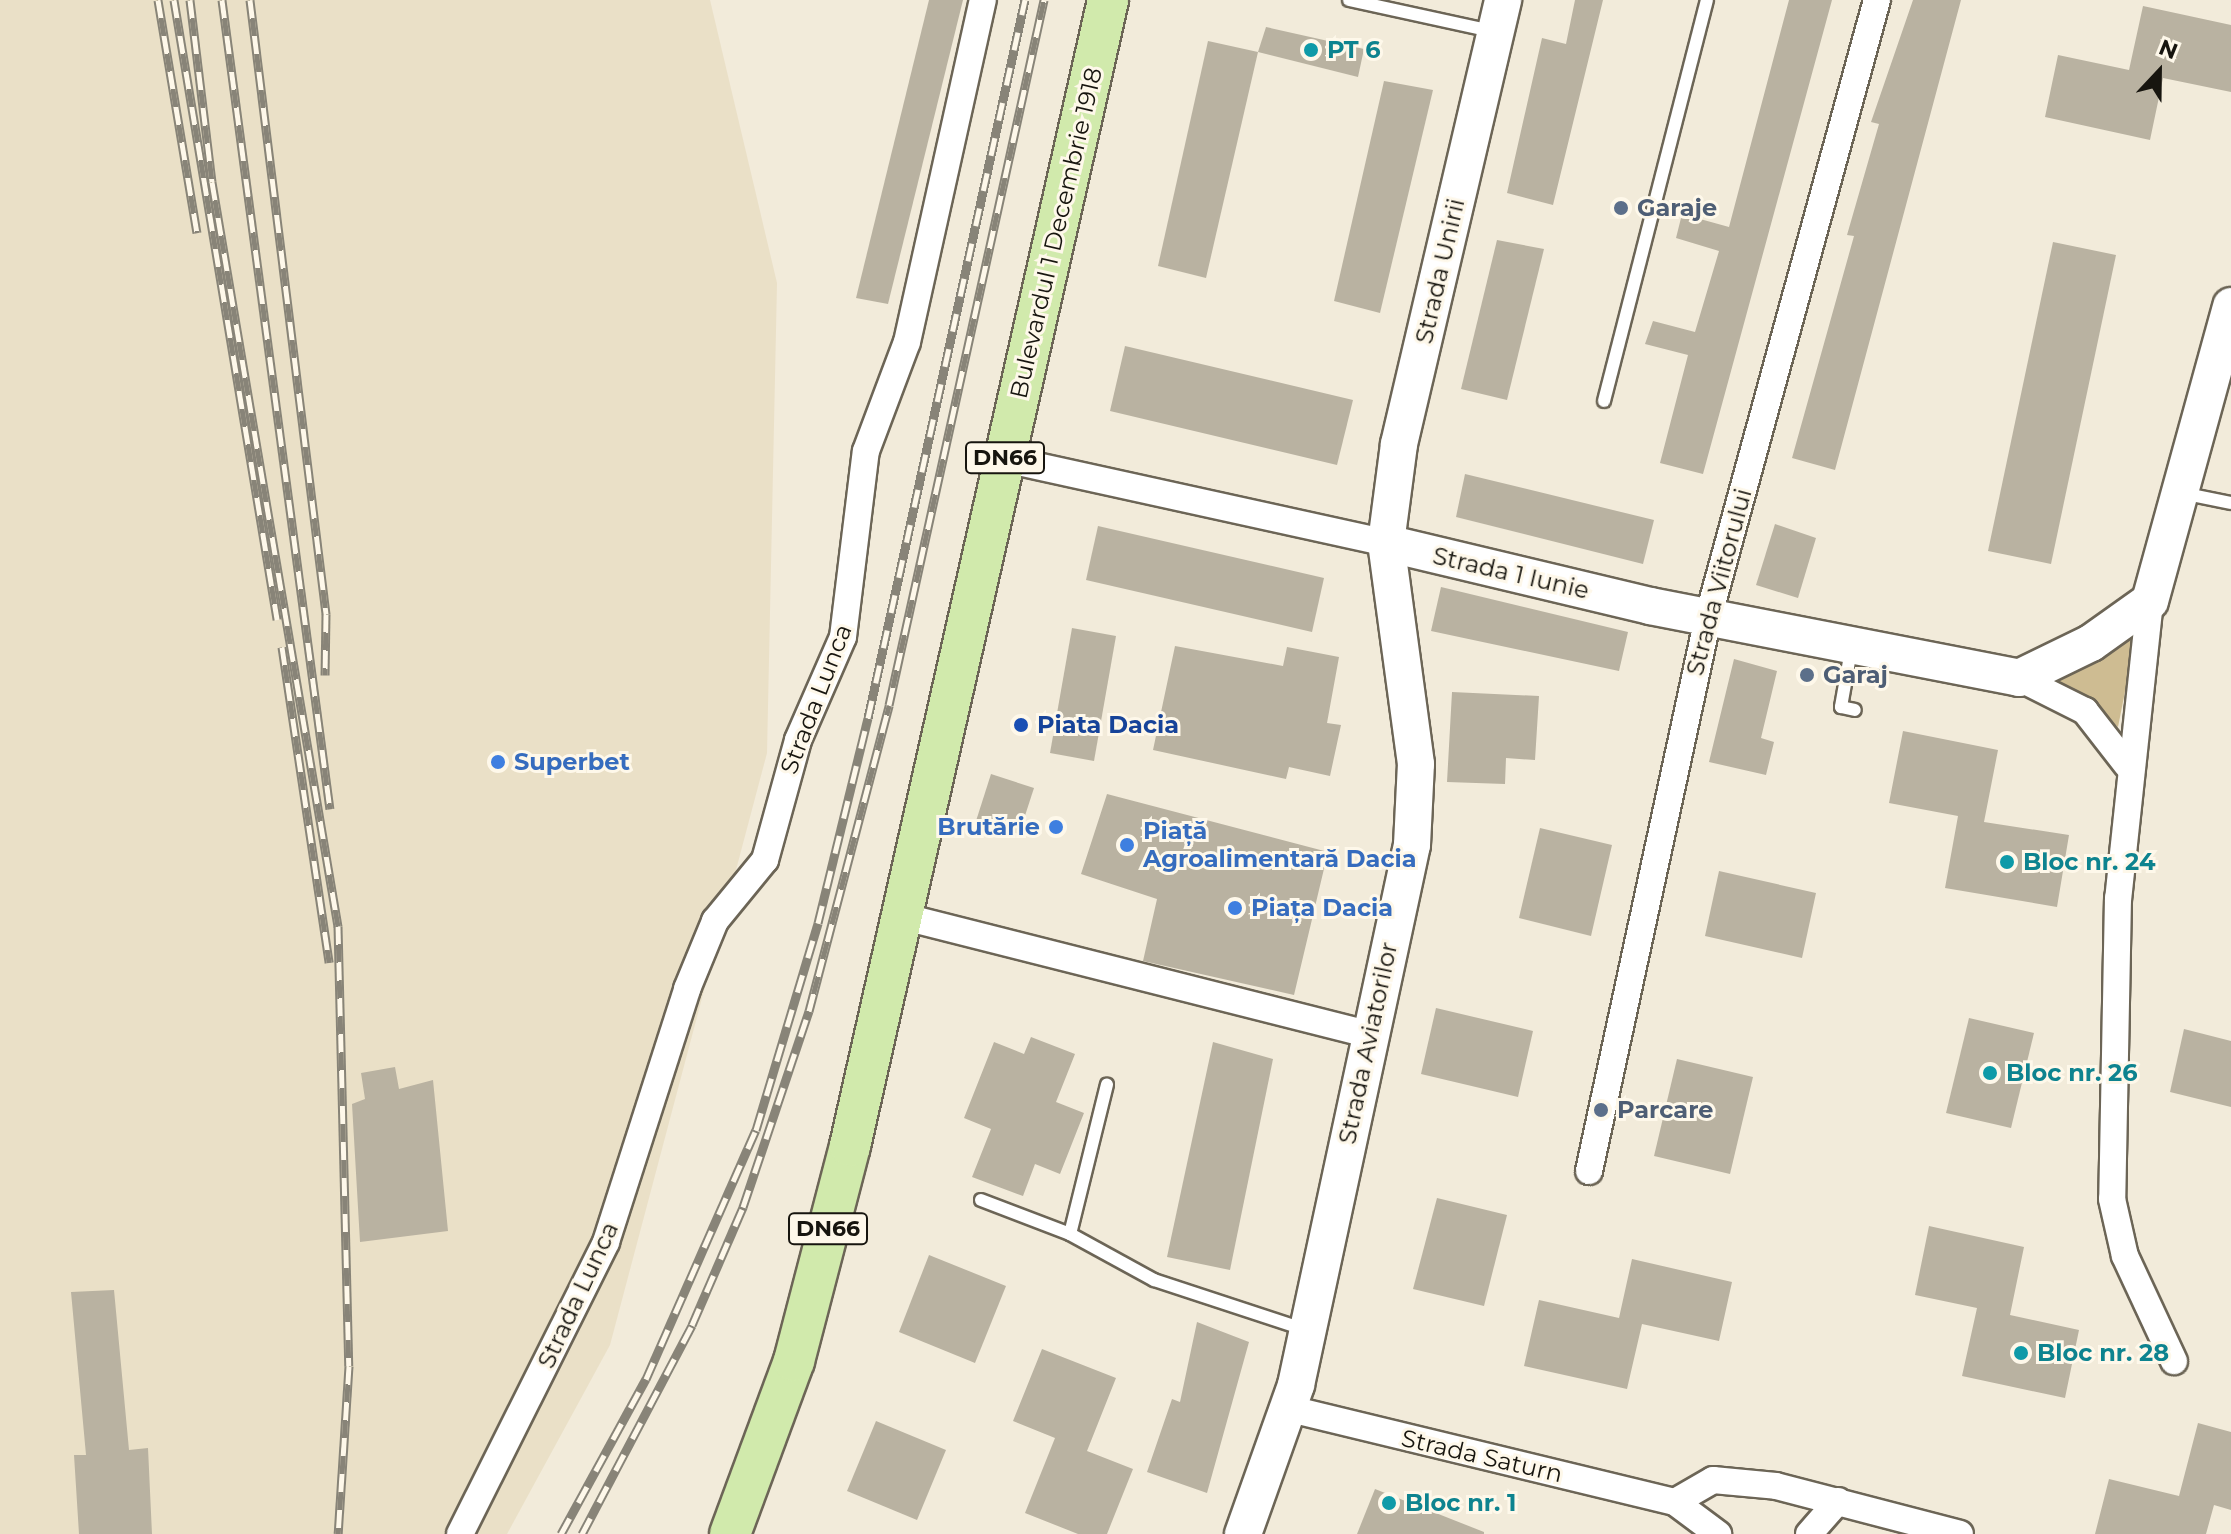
<!DOCTYPE html>
<html>
<head>
<meta charset="utf-8">
<style>
	body { margin:0 }
	#map { position:relative; width:2231px; height:1534px; overflow:hidden; background:#f2ebda; font-family:Montserrat,sans-serif }
	div>[style] { position:absolute }
	.built>* { inset:0; background:#eae0c7 }
	.green>* { inset:0; background:#cebc92 }
	.building>* { inset:0; background:#b9b2a1 }
	.roads { filter:drop-shadow(2px 0 #6c6556) drop-shadow(-2px 0 #6c6556) drop-shadow(0 2px #6c6556) drop-shadow(0 -2px #6c6556) }
	.lane>* { height:12px; margin:-6px; padding:0 6px; transform-origin:6px; border-radius:6px; background:#fff }
	.street>* { height:26px; margin:-13px; padding:0 13px; transform-origin:13px; border-radius:13px; background:#fff }
	.secondary>* { height:36px; margin:-18px; padding:0 18px; transform-origin:18px; border-radius:18px; background:#fff }
	.primary>* { height:40px; margin:-20px; padding:0 20px; transform-origin:20px; border-radius:20px; background:#d1eaac }
	.rail>* { height:9px; margin-top:-4.5px; transform-origin:0; background:repeating-linear-gradient(90deg,#fef8ea 0 18px,#888478 0 36px); box-sizing:border-box; border-block:2px solid #888478 }
	.dots>* { width:22px; height:22px; translate:-50% -50%; box-sizing:border-box; border:4px solid #fef8ea; border-radius:50% }
	span { translate:-50% -50%; white-space:nowrap; text-align:center; line-height:1.15; -webkit-text-stroke:6px #fef8ea; paint-order:stroke }
	.shield-label span { padding:2px 6px; background:#fef8ea; border:2px solid; border-radius:6px; -webkit-text-stroke-width:0 }
	.shield-label { font-size:22px; color:#17150f; font-weight:700 }
	.culture-label { font-size:24px; color:#0d838f; font-weight:700 }
	.left { translate:0 -50%; text-align:left }
	.service-label { font-size:24px; color:#4e5e75; font-weight:700 }
	.street-label { font-size:24px; color:#17150f }
	.transit-label { font-size:24px; color:#164399; font-weight:700 }
	.shop-label { font-size:24px; color:#366cbe; font-weight:700 }
	.right { translate:-100% -50%; text-align:right }
	.north { position:absolute; left:2119px; top:32px; width:80px; height:80px; -webkit-text-stroke:6px #fef8ea; paint-order:stroke; rotate:22deg; font-size:22px; font-weight:700; line-height:32px; text-align:center; color:#17150f }
	.north::after { content:''; display:block; margin:auto; width:28px; height:36px; background:#17150f; clip-path:polygon(50% 0,100% 100%,50% 72%,0 100%) }
</style>
</head>
<body>
<div id="map">
	<div class="built">
		<i style="clip-path:polygon(0 0,710px 0,777px 283px,767px 753px,610px 1345px,507px 1534px,0 1534px)"></i>
	</div>
	<div class="green">
		<i style="clip-path:polygon(2138px 626px,2118px 727px,2048px 673px)"></i>
	</div>
	<div class="building">
		<i style="clip-path:polygon(929px 0,963px 0,888px 304px,856px 298px)"></i>
		<i style="clip-path:polygon(1575px 0,1603px 0,1553px 205px,1507px 193px,1542px 38px,1566px 44px)"></i>
		<i style="clip-path:polygon(1789px 0,1832px 0,1703px 474px,1660px 463px,1688px 355px,1645px 344px,1653px 321px,1695px 332px,1719px 251px,1676px 238px,1682px 214px,1729px 227px)"></i>
		<i style="clip-path:polygon(1913px 0,1961px 0,1835px 470px,1792px 458px,1854px 236px,1847px 235px,1879px 124px,1871px 122px)"></i>
		<i style="clip-path:polygon(2143px 6px,2231px 25px,2231px 92px,2163px 78px,2150px 140px,2045px 117px,2058px 55px,2129px 70px)"></i>
		<i style="clip-path:polygon(1266px 27px,1364px 49px,1358px 77px,1258px 52px)"></i>
		<i style="clip-path:polygon(1208px 41px,1258px 52px,1206px 278px,1158px 266px)"></i>
		<i style="clip-path:polygon(1384px 81px,1433px 90px,1380px 313px,1334px 301px)"></i>
		<i style="clip-path:polygon(1497px 240px,1544px 249px,1507px 400px,1461px 389px)"></i>
		<i style="clip-path:polygon(2053px 242px,2116px 255px,2051px 564px,1988px 551px)"></i>
		<i style="clip-path:polygon(1125px 346px,1353px 400px,1337px 465px,1110px 411px)"></i>
		<i style="clip-path:polygon(1465px 474px,1654px 520px,1643px 564px,1456px 517px)"></i>
		<i style="clip-path:polygon(1775px 524px,1816px 538px,1798px 598px,1756px 585px)"></i>
		<i style="clip-path:polygon(1098px 526px,1324px 578px,1312px 632px,1086px 580px)"></i>
		<i style="clip-path:polygon(1441px 587px,1628px 632px,1619px 671px,1431px 631px)"></i>
		<i style="clip-path:polygon(1072px 628px,1116px 636px,1094px 761px,1050px 753px)"></i>
		<i style="clip-path:polygon(1175px 646px,1283px 666px,1287px 647px,1339px 657px,1327px 723px,1341px 725px,1330px 776px,1289px 767px,1286px 779px,1153px 750px)"></i>
		<i style="clip-path:polygon(1734px 659px,1777px 671px,1761px 738px,1774px 742px,1766px 775px,1709px 762px)"></i>
		<i style="clip-path:polygon(1452px 692px,1539px 696px,1535px 760px,1506px 758px,1505px 784px,1447px 782px)"></i>
		<i style="clip-path:polygon(1903px 731px,1998px 750px,1984px 822px,2069px 835px,2057px 907px,1945px 888px,1958px 816px,1889px 803px)"></i>
		<i style="clip-path:polygon(991px 774px,1034px 788px,1019px 834px,976px 821px)"></i>
		<i style="clip-path:polygon(1107px 794px,1328px 852px,1294px 995px,1143px 961px,1157px 899px,1081px 874px)"></i>
		<i style="clip-path:polygon(1540px 828px,1612px 845px,1591px 936px,1519px 918px)"></i>
		<i style="clip-path:polygon(1719px 871px,1816px 893px,1802px 958px,1705px 936px)"></i>
		<i style="clip-path:polygon(1436px 1008px,1533px 1031px,1518px 1097px,1421px 1074px)"></i>
		<i style="clip-path:polygon(1969px 1018px,2034px 1033px,2011px 1128px,1946px 1113px)"></i>
		<i style="clip-path:polygon(2184px 1029px,2231px 1041px,2231px 1107px,2170px 1092px)"></i>
		<i style="clip-path:polygon(1031px 1037px,1075px 1054px,1056px 1102px,1084px 1113px,1060px 1174px,1035px 1164px,1023px 1196px,972px 1177px,991px 1129px,964px 1118px,994px 1042px,1024px 1054px)"></i>
		<i style="clip-path:polygon(1213px 1042px,1273px 1059px,1230px 1270px,1167px 1257px)"></i>
		<i style="clip-path:polygon(1677px 1059px,1753px 1077px,1730px 1174px,1654px 1156px)"></i>
		<i style="clip-path:polygon(395px 1067px,399px 1089px,433px 1080px,448px 1231px,360px 1242px,352px 1104px,365px 1099px,361px 1073px)"></i>
		<i style="clip-path:polygon(1437px 1198px,1507px 1215px,1484px 1306px,1413px 1289px)"></i>
		<i style="clip-path:polygon(1929px 1226px,2024px 1247px,2010px 1315px,2079px 1330px,2065px 1398px,1962px 1376px,1977px 1308px,1915px 1295px)"></i>
		<i style="clip-path:polygon(929px 1255px,1006px 1286px,975px 1363px,899px 1332px)"></i>
		<i style="clip-path:polygon(1632px 1259px,1732px 1282px,1719px 1341px,1642px 1324px,1627px 1389px,1524px 1366px,1539px 1300px,1619px 1318px)"></i>
		<i style="clip-path:polygon(114px 1290px,129px 1450px,148px 1448px,152px 1534px,79px 1534px,74px 1455px,86px 1455px,71px 1292px)"></i>
		<i style="clip-path:polygon(1197px 1322px,1249px 1342px,1207px 1493px,1147px 1472px,1172px 1399px,1180px 1402px)"></i>
		<i style="clip-path:polygon(1042px 1349px,1116px 1378px,1087px 1451px,1133px 1469px,1107px 1534px,1078px 1534px,1025px 1513px,1055px 1438px,1013px 1421px)"></i>
		<i style="clip-path:polygon(876px 1421px,946px 1450px,917px 1520px,847px 1491px)"></i>
		<i style="clip-path:polygon(2198px 1423px,2231px 1432px,2231px 1510px,2214px 1505px,2206px 1534px,2095px 1534px,2109px 1479px,2179px 1496px)"></i>
		<i style="clip-path:polygon(1375px 1489px,1484px 1532px,1484px 1534px,1357px 1534px)"></i>
	</div>
	<div class="roads">
		<div class="lane">
			<i style="left:1349px;top:0;width:145px;rotate:12.3deg"></i>
			<i style="left:1604px;top:401px;width:414px;rotate:-75.6deg"></i>
			<i style="left:2182px;top:493px;width:50px;rotate:11.5deg"></i>
			<i style="left:1851px;top:650px;width:58px;rotate:100deg"></i>
			<i style="left:1841px;top:707px;width:14px;rotate:12deg"></i>
			<i style="left:981px;top:1200px;width:95px;rotate:20.9deg"></i>
			<i style="left:1070px;top:1234px;width:154px;rotate:-76.1deg"></i>
			<i style="left:1070px;top:1234px;width:96px;rotate:28.7deg"></i>
			<i style="left:1154px;top:1280px;width:157px;rotate:18.2deg"></i>
		</div>
		<div class="street">
			<i style="left:1005px;top:459px;width:390px;rotate:12.4deg"></i>
			<i style="left:2150px;top:601px;width:299px;rotate:96.1deg"></i>
			<i style="left:2118px;top:898px;width:301px;rotate:91.1deg"></i>
			<i style="left:2112px;top:1199px;width:58px;rotate:77.2deg"></i>
			<i style="left:2125px;top:1256px;width:116px;rotate:65deg"></i>
			<i style="left:2019px;top:678px;width:74px;rotate:26.6deg"></i>
			<i style="left:2085px;top:711px;width:68px;rotate:52.1deg"></i>
			<i style="left:901px;top:916px;width:484px;rotate:14.2deg"></i>
			<i style="left:1589px;top:1171px;width:566px;rotate:-77.86deg"></i>
			<i style="left:1708px;top:618px;width:641px;rotate:-74.71deg"></i>
			<i style="left:1290px;top:1409px;width:396px;rotate:13.6deg"></i>
			<i style="left:1675px;top:1502px;width:54px;rotate:36.7deg"></i>
			<i style="left:1675px;top:1502px;width:44px;rotate:-30.1deg"></i>
			<i style="left:1713px;top:1480px;width:63px;rotate:5.4deg"></i>
			<i style="left:1776px;top:1486px;width:190px;rotate:14.6deg"></i>
			<i style="left:460px;top:1534px;width:326px;rotate:-63.4deg"></i>
			<i style="left:606px;top:1242px;width:266px;rotate:-72.2deg"></i>
			<i style="left:687px;top:989px;width:74px;rotate:-67.6deg"></i>
			<i style="left:715px;top:921px;width:79px;rotate:-50.7deg"></i>
			<i style="left:765px;top:860px;width:124px;rotate:-74.6deg"></i>
			<i style="left:798px;top:740px;width:112px;rotate:-66.4deg"></i>
			<i style="left:843px;top:637px;width:187px;rotate:-83deg"></i>
			<i style="left:866px;top:451px;width:116px;rotate:-69.4deg"></i>
			<i style="left:907px;top:342px;width:350px;rotate:-77.5deg"></i>
			<i style="left:1809px;top:1534px;width:44px;rotate:-48.7deg"></i>
		</div>
		<div class="secondary">
			<i style="left:1386px;top:543px;width:271px;rotate:13.4deg"></i>
			<i style="left:1650px;top:606px;width:376px;rotate:11deg"></i>
			<i style="left:2019px;top:678px;width:80px;rotate:-25.9deg"></i>
			<i style="left:2091px;top:643px;width:72px;rotate:-35.4deg"></i>
			<i style="left:2150px;top:601px;width:306px;rotate:-74.6deg"></i>
			<i style="left:1243px;top:1534px;width:158px;rotate:-70.4deg"></i>
			<i style="left:1296px;top:1385px;width:552px;rotate:-77.88deg"></i>
			<i style="left:1412px;top:845px;width:81px;rotate:-87.2deg"></i>
			<i style="left:1416px;top:764px;width:223px;rotate:-97.7deg"></i>
			<i style="left:1386px;top:543px;width:100px;rotate:-82.5deg"></i>
			<i style="left:1399px;top:444px;width:456px;rotate:-76.8deg"></i>
		</div>
		<div class="primary">
			<i style="left:730px;top:1534px;width:184px;rotate:-69.7deg"></i>
			<i style="left:794px;top:1361px;width:222px;rotate:-75.4deg"></i>
			<i style="left:850px;top:1146px;width:1175px;rotate:-77.31deg"></i>
		</div>
	</div>
	<div class="rail">
		<i style="left:158px;top:0;width:236px;rotate:80.5deg"></i>
		<i style="left:174px;top:0;width:628px;rotate:80.55deg"></i>
		<i style="left:190px;top:0;width:183px;rotate:83.1deg"></i>
		<i style="left:212px;top:182px;width:755px;rotate:80.39deg"></i>
		<i style="left:338px;top:926px;width:440px;rotate:88.6deg"></i>
		<i style="left:349px;top:1366px;width:168px;rotate:93.7deg"></i>
		<i style="left:222px;top:0;width:816px;rotate:82.4deg"></i>
		<i style="left:250px;top:0;width:619px;rotate:82.94deg"></i>
		<i style="left:326px;top:614px;width:61px;rotate:90.9deg"></i>
		<i style="left:282px;top:647px;width:319px;rotate:81.5deg"></i>
		<i style="left:561px;top:1534px;width:177px;rotate:-61.3deg"></i>
		<i style="left:646px;top:1379px;width:272px;rotate:-66.2deg"></i>
		<i style="left:756px;top:1130px;width:216px;rotate:-73.3deg"></i>
		<i style="left:818px;top:923px;width:211px;rotate:-76.3deg"></i>
		<i style="left:868px;top:718px;width:735px;rotate:-77.67deg"></i>
		<i style="left:582px;top:1534px;width:236px;rotate:-62.2deg"></i>
		<i style="left:692px;top:1325px;width:129px;rotate:-66.6deg"></i>
		<i style="left:743px;top:1207px;width:207px;rotate:-71.4deg"></i>
		<i style="left:809px;top:1011px;width:316px;rotate:-75.3deg"></i>
		<i style="left:889px;top:705px;width:722px;rotate:-77.6deg"></i>
	</div>
	<div class="dots">
		<i style="left:1311px;top:50px;background:#0f9aa8"></i>
		<i style="left:1621px;top:208px;background:#5c6f8a"></i>
		<i style="left:1807px;top:675px;background:#5c6f8a"></i>
		<i style="left:1021px;top:725px;background:#1a4fb4"></i>
		<i style="left:498px;top:762px;background:#3f7fe0"></i>
		<i style="left:1056px;top:827px;background:#3f7fe0"></i>
		<i style="left:1127px;top:845px;background:#3f7fe0"></i>
		<i style="left:2007px;top:862px;background:#0f9aa8"></i>
		<i style="left:1235px;top:908px;background:#3f7fe0"></i>
		<i style="left:1990px;top:1073px;background:#0f9aa8"></i>
		<i style="left:1601px;top:1110px;background:#5c6f8a"></i>
		<i style="left:2021px;top:1353px;background:#0f9aa8"></i>
		<i style="left:1389px;top:1503px;background:#0f9aa8"></i>
	</div>
	<div class="shield-label">
		<span style="left:1005px;top:458px">DN66</span>
		<span style="left:828px;top:1229px">DN66</span>
	</div>
	<div class="culture-label">
		<span class="left" style="left:1327px;top:50px">PT 6</span>
		<span class="left" style="left:2023px;top:862px">Bloc nr. 24</span>
		<span class="left" style="left:2006px;top:1073px">Bloc nr. 26</span>
		<span class="left" style="left:2037px;top:1353px">Bloc nr. 28</span>
		<span class="left" style="left:1405px;top:1503px">Bloc nr. 1</span>
	</div>
	<div class="service-label">
		<span class="left" style="left:1637px;top:208px">Garaje</span>
		<span class="left" style="left:1823px;top:675px">Garaj</span>
		<span class="left" style="left:1617px;top:1110px">Parcare</span>
	</div>
	<div class="street-label">
		<span style="left:1056px;top:233px;rotate:-77deg">Bulevardul 1 Decembrie 1918</span>
		<span style="left:1440px;top:271px;rotate:-77deg">Strada Unirii</span>
		<span style="left:1511px;top:573px;rotate:13deg">Strada 1 Iunie</span>
		<span style="left:1719px;top:582px;rotate:-75deg">Strada Viitorului</span>
		<span style="left:816px;top:699px;rotate:-69deg">Strada Lunca</span>
		<span style="left:1368px;top:1043px;rotate:-78deg">Strada Aviatorilor</span>
		<span style="left:578px;top:1295px;rotate:-65deg">Strada Lunca</span>
		<span style="left:1482px;top:1456px;rotate:13deg">Strada Saturn</span>
	</div>
	<div class="transit-label">
		<span class="left" style="left:1037px;top:725px">Piata Dacia</span>
	</div>
	<div class="shop-label">
		<span class="left" style="left:514px;top:762px">Superbet</span>
		<span class="right" style="left:1040px;top:827px">Brutărie</span>
		<span class="left" style="left:1143px;top:845px">Piață<br>Agroalimentară Dacia</span>
		<span class="left" style="left:1251px;top:908px">Piața Dacia</span>
	</div>
	<div class="north">N</div>
</div>
</body>
</html>
